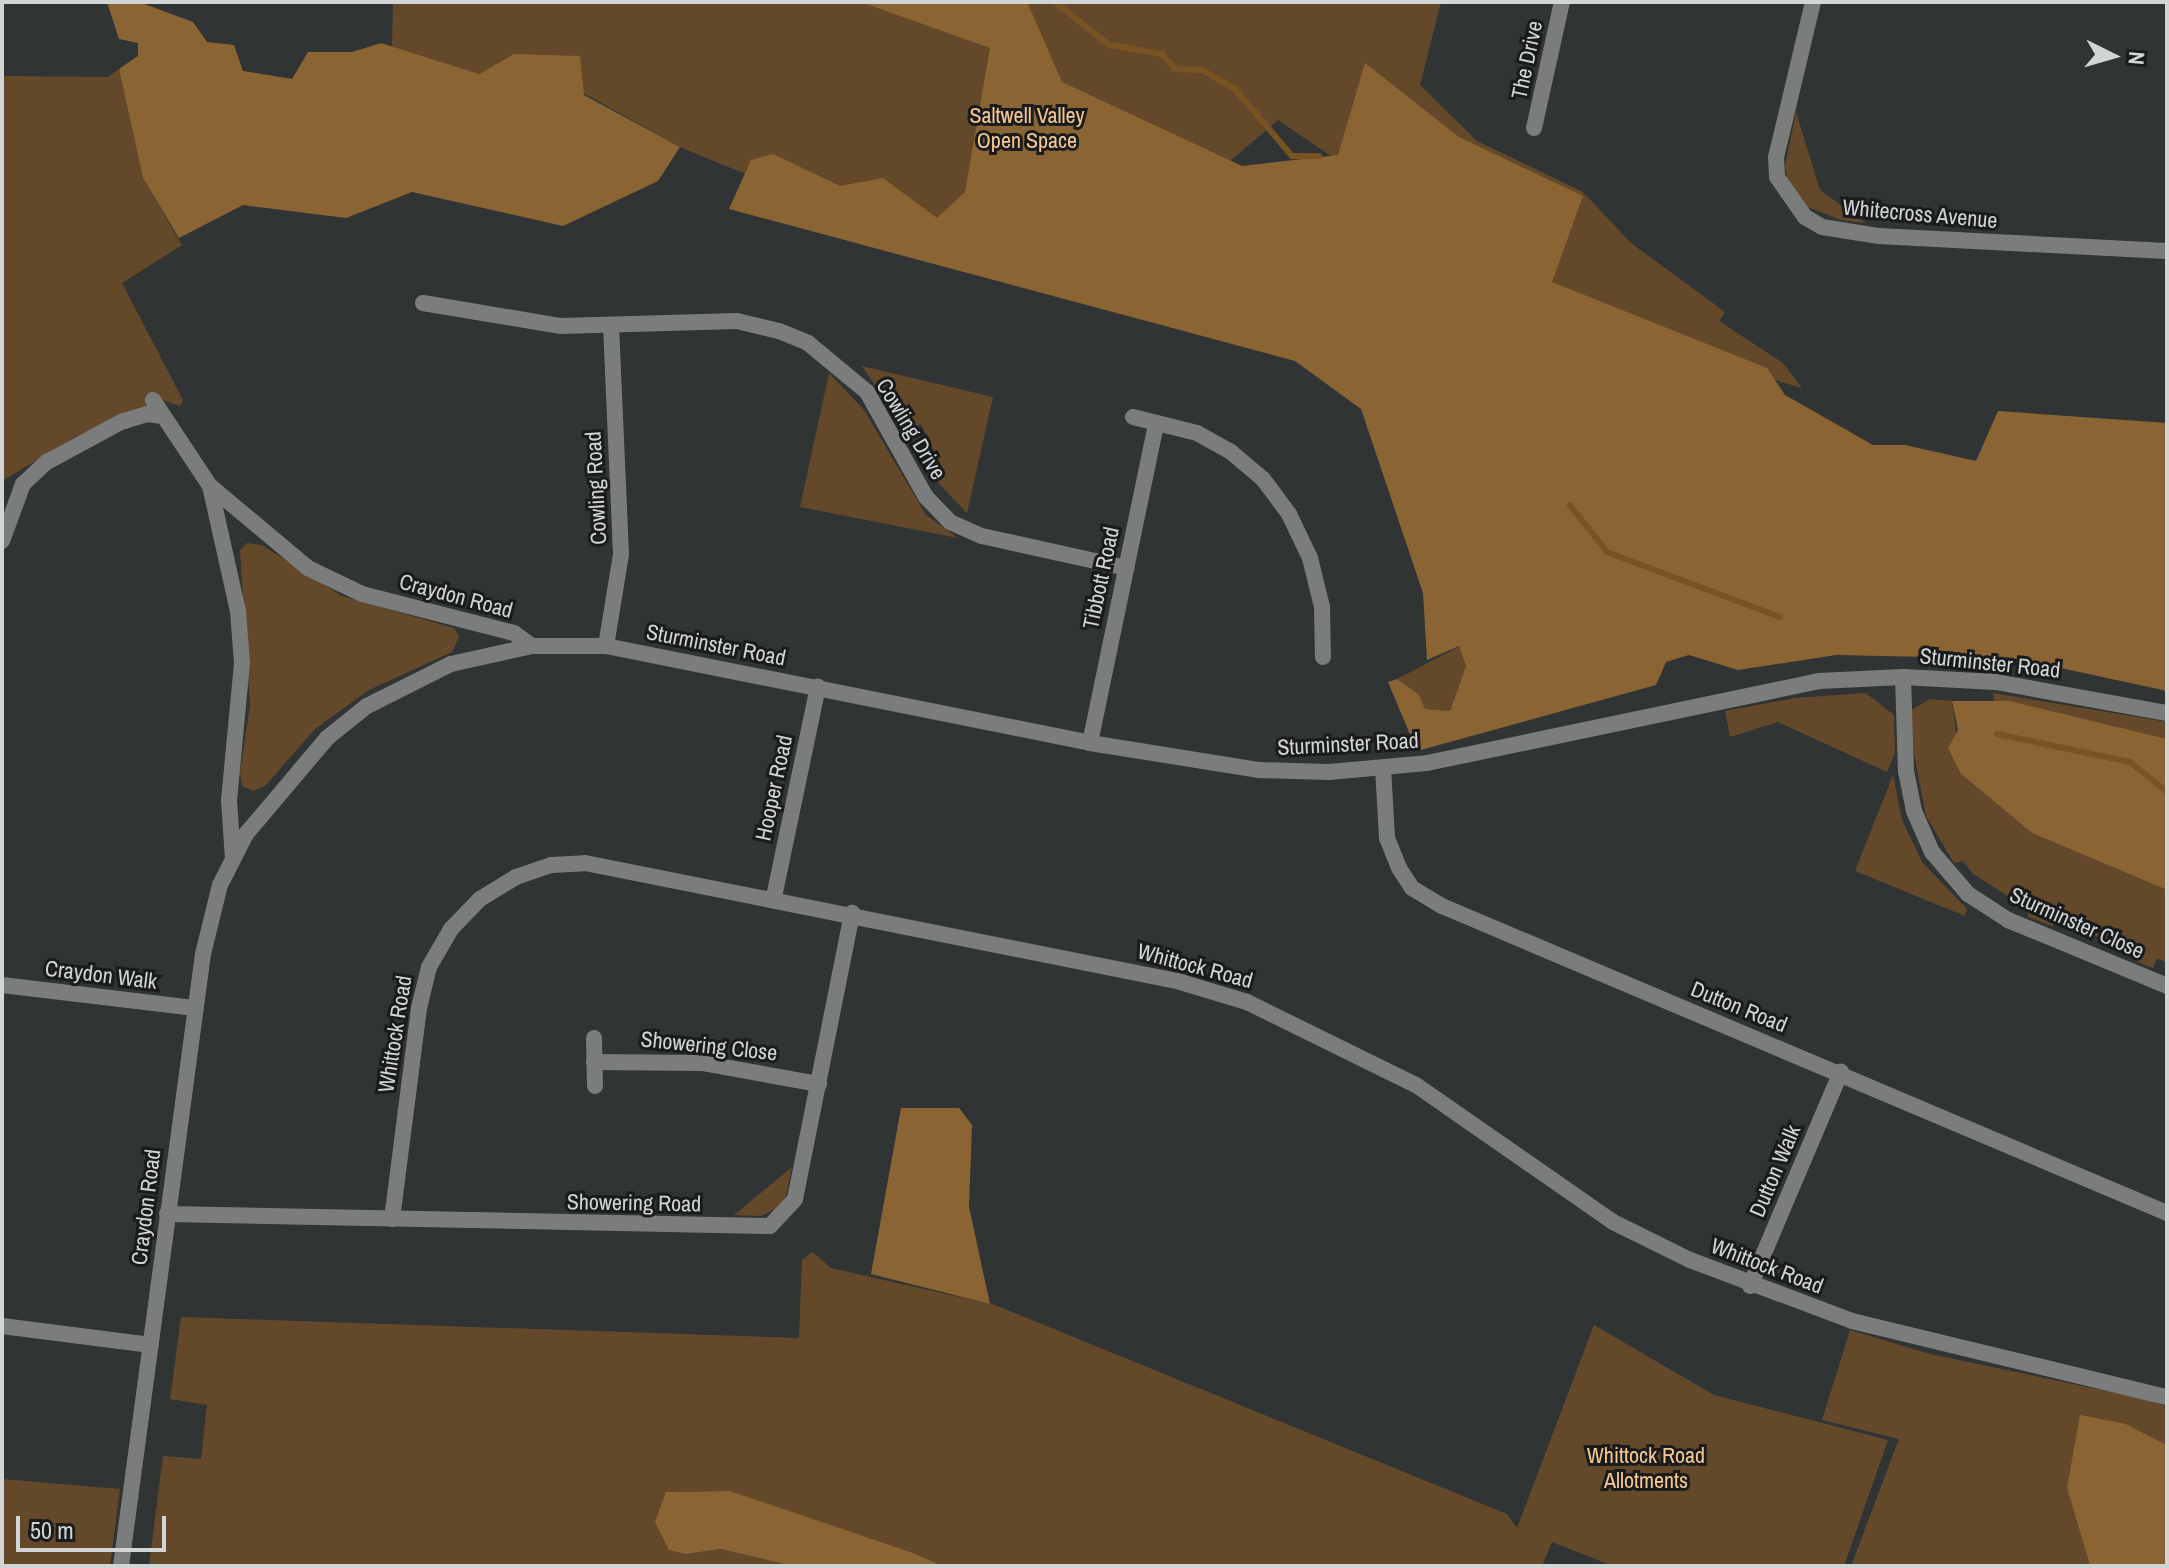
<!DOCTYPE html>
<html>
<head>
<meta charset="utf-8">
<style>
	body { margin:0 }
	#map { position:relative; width:2169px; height:1568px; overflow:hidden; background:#303435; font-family:"Archivo Narrow",sans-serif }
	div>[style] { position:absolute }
	.green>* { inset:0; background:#63492a }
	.forest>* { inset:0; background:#8b6434 }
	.stream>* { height:6px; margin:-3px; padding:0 3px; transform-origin:3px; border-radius:3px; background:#795322 }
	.minor>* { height:16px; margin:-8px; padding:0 8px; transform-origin:8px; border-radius:8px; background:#7b7d7d }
	.tertiary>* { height:16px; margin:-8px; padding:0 8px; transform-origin:8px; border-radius:8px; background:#7b7d7d }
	span { translate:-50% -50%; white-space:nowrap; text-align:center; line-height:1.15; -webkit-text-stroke:6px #1a1b1c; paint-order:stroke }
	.street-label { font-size:22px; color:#d2d5d5 }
	.park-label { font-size:22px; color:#f7c790 }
	.frame { position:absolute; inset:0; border:4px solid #d2d5d5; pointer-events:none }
	.north { position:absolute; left:2073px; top:16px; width:80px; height:80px; -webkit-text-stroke:6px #1a1b1c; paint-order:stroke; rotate:95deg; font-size:22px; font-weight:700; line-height:32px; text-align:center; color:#d2d5d5 }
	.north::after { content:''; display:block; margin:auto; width:28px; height:36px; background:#d2d5d5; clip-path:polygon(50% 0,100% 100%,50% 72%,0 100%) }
	.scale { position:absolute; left:16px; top:1516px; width:150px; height:36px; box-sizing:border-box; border:4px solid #d2d5d5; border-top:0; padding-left:10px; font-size:24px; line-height:28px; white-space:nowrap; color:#d2d5d5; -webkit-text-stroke:6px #1a1b1c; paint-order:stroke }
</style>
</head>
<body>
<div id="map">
	<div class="green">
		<i style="clip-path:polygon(393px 2px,1441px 2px,1420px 85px,1477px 141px,1583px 192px,1631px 243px,1725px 312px,1719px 321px,1783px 363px,1802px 388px,1660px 346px,1409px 209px,1278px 120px,1209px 179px,1035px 255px,738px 171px,680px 147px,514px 54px,479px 74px,392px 47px)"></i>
		<i style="clip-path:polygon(119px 69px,143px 178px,182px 245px,122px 283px,183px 400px,180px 406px,163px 400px,75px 437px,2px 481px,2px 76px,108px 77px)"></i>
		<i style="clip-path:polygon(1796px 112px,1820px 190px,1866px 223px,1841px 220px,1805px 206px,1788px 180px,1785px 167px)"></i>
		<i style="clip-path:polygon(862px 366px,993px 397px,967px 513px,930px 474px,941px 465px,921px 424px,907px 433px)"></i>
		<i style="clip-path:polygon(829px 373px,864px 410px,926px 515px,958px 538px,800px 507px)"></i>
		<i style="clip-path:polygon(247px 543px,262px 545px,342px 596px,454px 628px,459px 637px,452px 652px,369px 690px,315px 729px,265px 786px,253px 791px,242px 786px,240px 772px,250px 706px,240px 550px)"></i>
		<i style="clip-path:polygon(1460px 646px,1466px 666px,1450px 711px,1425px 709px,1397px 679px)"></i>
		<i style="clip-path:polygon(1866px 693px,1894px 715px,1895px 753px,1887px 772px,1778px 722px,1730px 737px,1725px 711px,1795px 698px)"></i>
		<i style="clip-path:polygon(1993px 693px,2167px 722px,2167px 739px,1994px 701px)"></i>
		<i style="clip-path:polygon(1930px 699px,1952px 701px,1961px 774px,2032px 833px,2167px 890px,2167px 963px,2157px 958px,2153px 968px,2135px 961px,2133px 951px,2058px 921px,2052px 926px,2028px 917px,2027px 908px,1973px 874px,1963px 861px,1954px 863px,1926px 816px,1914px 753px,1911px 710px)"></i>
		<i style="clip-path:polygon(1893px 775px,1902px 820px,1922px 862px,1967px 909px,1965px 916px,1855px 871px)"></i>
		<i style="clip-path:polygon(792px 1167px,786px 1196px,775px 1209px,761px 1216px,734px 1215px)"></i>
		<i style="clip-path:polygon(812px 1252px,831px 1268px,995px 1305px,1507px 1514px,1517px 1528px,1594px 1325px,1714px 1395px,1888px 1440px,1844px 1566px,1613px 1566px,1552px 1542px,1542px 1566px,942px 1566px,730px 1491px,666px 1492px,687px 1554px,721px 1549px,793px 1566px,149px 1566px,163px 1456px,201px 1459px,207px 1405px,170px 1399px,181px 1317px,799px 1338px,802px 1260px)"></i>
		<i style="clip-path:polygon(1850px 1330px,1930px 1354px,2149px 1400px,2167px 1407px,2167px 1445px,2126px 1424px,2067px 1488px,2090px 1566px,1851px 1566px,1899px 1439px,1822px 1420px)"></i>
		<i style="clip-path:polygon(2px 1479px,120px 1489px,110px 1566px,2px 1566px)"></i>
	</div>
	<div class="forest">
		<i style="clip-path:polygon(107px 2px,139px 2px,193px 22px,207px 42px,234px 45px,243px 71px,292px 79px,308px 52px,352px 52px,381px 43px,479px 74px,514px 54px,580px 56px,584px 95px,680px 147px,658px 181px,563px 226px,412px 192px,346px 218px,243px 205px,179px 238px,143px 178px,119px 69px,138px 56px,138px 43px,119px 39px)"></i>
		<i style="clip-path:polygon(861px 2px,1027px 2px,1062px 82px,1242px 166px,1338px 155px,1365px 63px,1459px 137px,1583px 196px,1552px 282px,1767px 368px,1785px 395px,1873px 445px,1905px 445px,1976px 461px,1998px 411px,2167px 423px,2167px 691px,2019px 659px,1836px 655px,1738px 670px,1689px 655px,1666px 662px,1656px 685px,1417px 751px,1388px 682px,1397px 679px,1419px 695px,1425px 709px,1450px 711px,1466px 666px,1459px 646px,1427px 660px,1423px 593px,1361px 409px,1295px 361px,729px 209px,751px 160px,773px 154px,840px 186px,883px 178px,937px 218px,965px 192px,990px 48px)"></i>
		<i style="clip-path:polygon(1952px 701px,2009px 701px,2167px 739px,2167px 890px,2032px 833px,1961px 774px,1948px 748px,1958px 730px)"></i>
		<i style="clip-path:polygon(901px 1108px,959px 1108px,972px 1125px,969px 1207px,990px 1304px,871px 1274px)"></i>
		<i style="clip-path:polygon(2080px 1415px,2126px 1424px,2167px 1445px,2167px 1566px,2090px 1566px,2067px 1488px)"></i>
		<i style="clip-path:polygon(730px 1491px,913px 1553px,942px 1566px,793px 1566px,721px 1549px,686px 1554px,669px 1550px,655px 1522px,666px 1492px)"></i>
	</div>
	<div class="stream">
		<i style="left:1055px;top:2px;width:69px;rotate:38.5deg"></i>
		<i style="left:1109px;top:45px;width:54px;rotate:9.6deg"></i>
		<i style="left:1162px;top:54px;width:20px;rotate:49deg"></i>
		<i style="left:1175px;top:69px;width:27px;rotate:2deg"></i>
		<i style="left:1202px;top:70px;width:39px;rotate:30deg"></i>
		<i style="left:1236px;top:90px;width:87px;rotate:49.7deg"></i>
		<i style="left:1292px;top:156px;width:27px"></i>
		<i style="left:1570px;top:505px;width:60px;rotate:51.8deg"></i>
		<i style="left:1607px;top:552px;width:185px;rotate:20.6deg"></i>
		<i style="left:1997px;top:734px;width:136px;rotate:11.9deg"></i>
		<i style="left:2130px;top:762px;width:48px;rotate:39deg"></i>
	</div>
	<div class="minor">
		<i style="left:1813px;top:2px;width:159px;rotate:103.4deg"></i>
		<i style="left:1776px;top:157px;width:20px;rotate:87deg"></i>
		<i style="left:1777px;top:177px;width:49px;rotate:55deg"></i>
		<i style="left:1805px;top:217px;width:20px;rotate:30deg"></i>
		<i style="left:1822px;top:227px;width:58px;rotate:9deg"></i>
		<i style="left:1879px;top:236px;width:288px;rotate:3deg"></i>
		<i style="left:1534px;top:128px;width:129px;rotate:-77.5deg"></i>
		<i style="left:423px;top:303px;width:140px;rotate:9.5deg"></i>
		<i style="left:561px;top:326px;width:176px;rotate:-1.6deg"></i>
		<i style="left:737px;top:321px;width:43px;rotate:13.4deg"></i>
		<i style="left:779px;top:331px;width:31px;rotate:22deg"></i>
		<i style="left:808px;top:343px;width:77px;rotate:39.7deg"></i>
		<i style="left:867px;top:392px;width:120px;rotate:60.7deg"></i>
		<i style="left:926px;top:497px;width:35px;rotate:46deg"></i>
		<i style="left:950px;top:522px;width:35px;rotate:24deg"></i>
		<i style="left:982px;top:536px;width:148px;rotate:12.5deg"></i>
		<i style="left:153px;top:400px;width:103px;rotate:56.5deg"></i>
		<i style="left:210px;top:486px;width:128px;rotate:77.4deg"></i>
		<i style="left:238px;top:611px;width:52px;rotate:85.6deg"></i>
		<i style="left:242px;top:663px;width:139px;rotate:95.4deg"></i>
		<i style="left:229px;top:801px;width:57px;rotate:86deg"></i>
		<i style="left:1133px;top:417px;width:66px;rotate:14deg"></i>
		<i style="left:1197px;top:433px;width:39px;rotate:29deg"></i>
		<i style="left:1231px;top:452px;width:42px;rotate:40.2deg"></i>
		<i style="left:1263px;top:479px;width:44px;rotate:53.4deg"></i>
		<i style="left:1289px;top:514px;width:49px;rotate:64.5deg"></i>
		<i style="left:1310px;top:558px;width:50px;rotate:76.2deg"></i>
		<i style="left:1322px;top:607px;width:50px;rotate:88.9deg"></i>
		<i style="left:210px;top:486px;width:128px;rotate:39.9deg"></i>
		<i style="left:308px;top:568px;width:60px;rotate:25.7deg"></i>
		<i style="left:362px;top:594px;width:157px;rotate:14.4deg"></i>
		<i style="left:514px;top:633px;width:22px;rotate:36deg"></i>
		<i style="left:2px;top:541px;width:61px;rotate:-69.8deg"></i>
		<i style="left:23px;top:484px;width:33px;rotate:-43deg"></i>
		<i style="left:47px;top:462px;width:84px;rotate:-28.4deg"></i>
		<i style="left:121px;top:422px;width:27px;rotate:-17deg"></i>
		<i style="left:147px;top:414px;width:16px;rotate:7deg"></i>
		<i style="left:606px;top:646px;width:93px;rotate:-80.7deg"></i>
		<i style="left:621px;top:554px;width:227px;rotate:-92.5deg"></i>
		<i style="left:1903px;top:677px;width:94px;rotate:88.2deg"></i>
		<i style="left:1906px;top:771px;width:41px;rotate:78.7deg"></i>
		<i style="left:1914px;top:811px;width:45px;rotate:66.3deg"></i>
		<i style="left:1932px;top:852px;width:55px;rotate:49.4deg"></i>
		<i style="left:1968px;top:894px;width:48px;rotate:33deg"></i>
		<i style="left:2008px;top:920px;width:172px;rotate:22.5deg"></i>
		<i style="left:1090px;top:743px;width:327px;rotate:-78.3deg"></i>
		<i style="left:1383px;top:768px;width:70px;rotate:86.7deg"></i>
		<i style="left:1387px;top:838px;width:32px;rotate:68deg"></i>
		<i style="left:1399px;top:868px;width:24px;rotate:57deg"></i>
		<i style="left:1412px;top:888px;width:35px;rotate:31deg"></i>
		<i style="left:1442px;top:906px;width:787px;rotate:22.95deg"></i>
		<i style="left:774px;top:897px;width:215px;rotate:-78.2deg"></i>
		<i style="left:2px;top:985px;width:195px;rotate:6.8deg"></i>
		<i style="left:594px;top:1038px;width:48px;rotate:88.8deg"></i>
		<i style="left:594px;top:1062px;width:108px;rotate:0.5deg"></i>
		<i style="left:702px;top:1063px;width:119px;rotate:10.2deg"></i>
		<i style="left:167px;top:1214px;width:603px;rotate:1.14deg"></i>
		<i style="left:770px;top:1226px;width:37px;rotate:-47deg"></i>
		<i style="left:795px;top:1199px;width:292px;rotate:-78.7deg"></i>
		<i style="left:392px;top:1219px;width:213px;rotate:-82.7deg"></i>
		<i style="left:419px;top:1008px;width:42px;rotate:-76.3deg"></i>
		<i style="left:429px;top:967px;width:44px;rotate:-59.9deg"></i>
		<i style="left:451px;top:929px;width:42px;rotate:-46deg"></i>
		<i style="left:480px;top:899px;width:42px;rotate:-31.4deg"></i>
		<i style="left:516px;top:877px;width:37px;rotate:-19deg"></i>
		<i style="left:551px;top:865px;width:34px;rotate:-3deg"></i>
		<i style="left:585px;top:863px;width:604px;rotate:11.27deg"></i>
		<i style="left:1177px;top:981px;width:73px;rotate:16.7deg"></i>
		<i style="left:1247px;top:1002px;width:188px;rotate:26.2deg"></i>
		<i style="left:1416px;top:1085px;width:240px;rotate:34.8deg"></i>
		<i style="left:1613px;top:1222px;width:86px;rotate:26.3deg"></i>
		<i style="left:1690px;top:1260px;width:173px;rotate:20.6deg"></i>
		<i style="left:1852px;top:1321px;width:324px;rotate:13.6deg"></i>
		<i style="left:1750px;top:1286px;width:233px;rotate:-67deg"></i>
		<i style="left:2px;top:1326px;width:150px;rotate:7.3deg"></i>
	</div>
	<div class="tertiary">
		<i style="left:121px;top:1566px;width:617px;rotate:-82.37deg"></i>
		<i style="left:203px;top:954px;width:71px;rotate:-76.2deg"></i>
		<i style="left:220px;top:885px;width:57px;rotate:-63deg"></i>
		<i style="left:246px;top:834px;width:126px;rotate:-49.8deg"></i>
		<i style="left:327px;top:738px;width:51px;rotate:-38.7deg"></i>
		<i style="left:367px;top:706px;width:94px;rotate:-26.6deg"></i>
		<i style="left:451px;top:664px;width:83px;rotate:-12.5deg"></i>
		<i style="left:532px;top:646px;width:74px"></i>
		<i style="left:606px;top:646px;width:494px;rotate:11.3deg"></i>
		<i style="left:1090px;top:743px;width:170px;rotate:9.1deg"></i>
		<i style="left:1258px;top:770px;width:71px;rotate:1.6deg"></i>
		<i style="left:1329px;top:772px;width:98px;rotate:-5.2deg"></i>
		<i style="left:1427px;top:763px;width:400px;rotate:-11.8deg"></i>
		<i style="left:1818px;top:681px;width:85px;rotate:-2.7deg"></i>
		<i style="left:1903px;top:677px;width:93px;rotate:3.1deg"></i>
		<i style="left:1996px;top:682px;width:174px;rotate:10.3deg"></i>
	</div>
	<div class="street-label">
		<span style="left:1527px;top:60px;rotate:-78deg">The Drive</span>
		<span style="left:1920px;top:214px;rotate:5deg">Whitecross Avenue</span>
		<span style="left:911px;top:429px;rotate:59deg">Cowling Drive</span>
		<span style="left:596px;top:488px;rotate:-93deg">Cowling Road</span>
		<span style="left:1101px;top:578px;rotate:-78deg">Tibbott Road</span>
		<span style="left:456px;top:596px;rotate:15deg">Craydon Road</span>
		<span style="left:716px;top:645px;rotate:11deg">Sturminster Road</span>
		<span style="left:1990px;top:663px;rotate:6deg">Sturminster Road</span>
		<span style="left:1348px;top:744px;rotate:-3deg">Sturminster Road</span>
		<span style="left:774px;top:788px;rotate:-78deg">Hooper Road</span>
		<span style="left:2077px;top:923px;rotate:24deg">Sturminster Close</span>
		<span style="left:1195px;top:966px;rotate:15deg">Whittock Road</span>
		<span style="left:101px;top:975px;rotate:7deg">Craydon Walk</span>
		<span style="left:1739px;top:1007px;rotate:22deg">Dutton Road</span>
		<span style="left:395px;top:1034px;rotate:-81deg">Whittock Road</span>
		<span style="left:709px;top:1046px;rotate:6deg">Showering Close</span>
		<span style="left:1775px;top:1171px;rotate:-67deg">Dutton Walk</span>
		<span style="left:634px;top:1203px;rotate:1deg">Showering Road</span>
		<span style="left:146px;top:1207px;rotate:-83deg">Craydon Road</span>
		<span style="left:1767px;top:1266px;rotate:21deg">Whittock Road</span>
	</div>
	<div class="park-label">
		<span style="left:1027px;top:128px">Saltwell Valley<br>Open Space</span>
		<span style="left:1646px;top:1468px">Whittock Road<br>Allotments</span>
	</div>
	<div class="frame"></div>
	<div class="north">N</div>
	<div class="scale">50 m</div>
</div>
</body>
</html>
